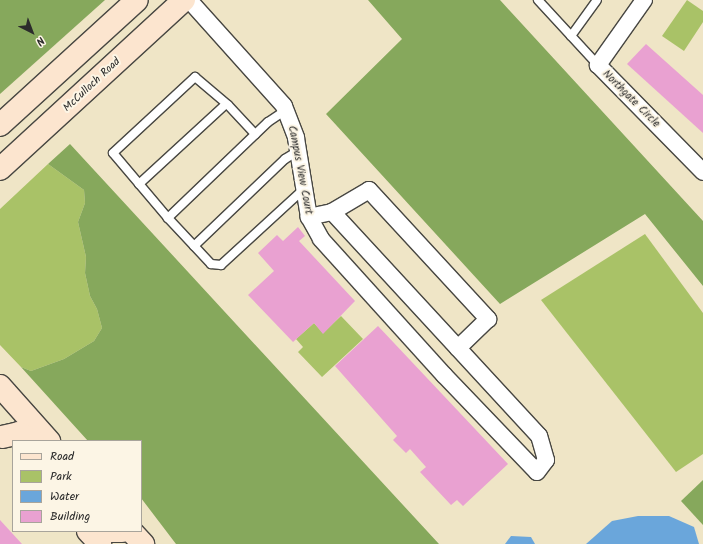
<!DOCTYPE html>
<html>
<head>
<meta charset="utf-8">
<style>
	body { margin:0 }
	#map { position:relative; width:703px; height:544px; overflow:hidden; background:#efe5c6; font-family:Kalam,sans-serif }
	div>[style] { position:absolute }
	.green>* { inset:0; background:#a9c267 }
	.forest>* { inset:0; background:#86a85c }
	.water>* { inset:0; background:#6aa6db }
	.building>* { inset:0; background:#e9a1d1 }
	.roads { filter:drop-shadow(1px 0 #484742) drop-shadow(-1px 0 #484742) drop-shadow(0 1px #484742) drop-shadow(0 -1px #484742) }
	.service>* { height:8px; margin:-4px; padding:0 4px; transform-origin:4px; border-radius:4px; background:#fff }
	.minor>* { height:16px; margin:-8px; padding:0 8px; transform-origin:8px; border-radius:8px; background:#fff }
	.secondary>* { height:22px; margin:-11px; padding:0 11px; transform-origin:11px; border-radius:11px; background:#fce5cf }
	span { translate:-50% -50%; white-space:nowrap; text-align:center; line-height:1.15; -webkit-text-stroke:4px #fcf5e5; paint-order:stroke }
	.street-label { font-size:11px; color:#2b2b2b }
	.legend { position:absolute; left:12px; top:440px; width:130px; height:92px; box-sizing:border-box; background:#fcf5e5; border:1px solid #a8a49b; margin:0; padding:5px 7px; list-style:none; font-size:12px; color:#2b2b2b }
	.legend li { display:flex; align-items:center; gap:8px; height:20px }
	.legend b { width:20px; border:1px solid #a8a49b }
	.north { position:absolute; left:12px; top:12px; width:40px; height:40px; -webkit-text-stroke:3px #fcf5e5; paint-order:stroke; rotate:138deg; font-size:11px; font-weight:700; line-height:16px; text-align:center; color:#2b2b2b }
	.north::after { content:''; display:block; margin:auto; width:14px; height:18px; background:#2b2b2b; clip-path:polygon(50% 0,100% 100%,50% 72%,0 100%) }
</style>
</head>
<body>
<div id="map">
	<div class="green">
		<i style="clip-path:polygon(687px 0,703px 11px,703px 22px,684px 51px,662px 36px)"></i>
		<i style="clip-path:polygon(48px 164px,84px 190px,85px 203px,78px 222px,86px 257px,85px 273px,90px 296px,97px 309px,102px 328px,94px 341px,64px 359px,31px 371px,21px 367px,0 345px,0 209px)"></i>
		<i style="clip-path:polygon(645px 234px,703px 313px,703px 454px,676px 472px,541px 300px)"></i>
		<i style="clip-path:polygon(341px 316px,363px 339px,322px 377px,298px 352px,303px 347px,296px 339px,314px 323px,323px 333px)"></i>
	</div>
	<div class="forest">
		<i style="clip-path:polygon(0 0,105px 0,0 94px)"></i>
		<i style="clip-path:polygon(368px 0,500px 0,703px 221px,703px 286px,645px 214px,500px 304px,326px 114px,402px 39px)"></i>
		<i style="clip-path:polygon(70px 144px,439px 544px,176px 544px,141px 498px,141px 441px,88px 441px,21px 367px,31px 371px,64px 359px,94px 341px,102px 328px,97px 309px,90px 296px,85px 273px,86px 257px,78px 222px,85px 203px,84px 190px,48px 164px)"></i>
		<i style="clip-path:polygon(703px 480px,703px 525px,681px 501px)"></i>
	</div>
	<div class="water">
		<i style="clip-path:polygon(638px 516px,669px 516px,694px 527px,699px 544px,586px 544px,612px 521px)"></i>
		<i style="clip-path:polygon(511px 536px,531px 537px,535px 544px,505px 544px)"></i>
	</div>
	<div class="building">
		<i style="clip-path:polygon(646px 44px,703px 95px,703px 133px,627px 64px)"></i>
		<i style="clip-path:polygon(298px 227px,305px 236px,299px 241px,355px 301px,323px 334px,314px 323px,293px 342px,248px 295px,274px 271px,258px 253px,277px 235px,283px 241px)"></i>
		<i style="clip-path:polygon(378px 326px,508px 464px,463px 506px,457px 500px,451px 505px,420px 472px,426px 467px,410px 449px,406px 453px,393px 440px,397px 436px,335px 366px)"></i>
		<i style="clip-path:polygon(0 520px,22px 544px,0 544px)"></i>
	</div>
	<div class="roads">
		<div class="service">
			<i style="left:538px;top:0;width:88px;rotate:47.3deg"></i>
			<i style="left:571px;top:36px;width:44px;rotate:-54.2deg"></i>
			<i style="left:286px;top:110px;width:22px;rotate:146deg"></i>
			<i style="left:268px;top:122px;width:139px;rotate:136.2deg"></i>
			<i style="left:168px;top:218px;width:63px;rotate:46.9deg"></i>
			<i style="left:211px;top:264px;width:10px;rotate:6deg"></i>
			<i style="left:221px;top:265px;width:113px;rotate:-42.5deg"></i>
			<i style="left:139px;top:184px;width:118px;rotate:-42.6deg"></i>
			<i style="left:168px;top:218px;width:85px;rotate:-130.2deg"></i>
			<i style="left:113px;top:153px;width:112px;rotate:-42.8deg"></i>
			<i style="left:195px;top:77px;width:43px;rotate:40.3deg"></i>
			<i style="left:228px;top:105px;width:40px;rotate:47deg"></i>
			<i style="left:194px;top:246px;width:126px;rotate:-43.7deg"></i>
			<i style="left:285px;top:159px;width:15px;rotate:-32deg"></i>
		</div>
		<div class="minor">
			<i style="left:189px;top:0;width:142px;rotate:48.1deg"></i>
			<i style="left:284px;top:106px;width:34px;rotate:69deg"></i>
			<i style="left:296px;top:138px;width:80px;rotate:80.7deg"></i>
			<i style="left:309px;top:217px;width:25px;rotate:61deg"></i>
			<i style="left:321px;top:239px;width:183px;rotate:47.9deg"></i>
			<i style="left:444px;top:375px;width:134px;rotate:46.2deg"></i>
			<i style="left:537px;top:472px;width:15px;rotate:-53deg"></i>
			<i style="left:546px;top:460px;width:25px;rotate:-106deg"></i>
			<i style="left:539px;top:436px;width:305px;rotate:-132.7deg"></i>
			<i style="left:332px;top:212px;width:24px;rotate:168deg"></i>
			<i style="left:644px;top:0;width:80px;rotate:125.3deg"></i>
			<i style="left:598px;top:65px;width:150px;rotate:45.5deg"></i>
			<i style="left:332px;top:212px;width:43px;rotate:-30.7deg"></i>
			<i style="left:369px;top:190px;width:176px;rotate:47.3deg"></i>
			<i style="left:488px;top:319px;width:42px;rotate:136deg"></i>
		</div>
		<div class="secondary">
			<i style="left:0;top:125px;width:185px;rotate:-42.4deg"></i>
			<i style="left:0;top:169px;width:250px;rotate:-42.6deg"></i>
			<i style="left:0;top:386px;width:74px;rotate:48.3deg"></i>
			<i style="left:2px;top:437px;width:17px;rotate:-13deg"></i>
			<i style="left:19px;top:433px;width:16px;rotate:30deg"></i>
			<i style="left:88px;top:531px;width:18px;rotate:47deg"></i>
			<i style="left:108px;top:531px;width:14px"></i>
			<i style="left:131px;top:531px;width:18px;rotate:47deg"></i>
		</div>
	</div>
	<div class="street-label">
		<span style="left:92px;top:85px;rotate:-43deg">McCulloch Road</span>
		<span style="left:631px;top:99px;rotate:45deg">Northgate Circle</span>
		<span style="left:300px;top:170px;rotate:79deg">Campus View Court</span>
	</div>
	<ul class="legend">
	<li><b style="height:5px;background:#fce5cf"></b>Road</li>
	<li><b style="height:11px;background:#a9c267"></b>Park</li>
	<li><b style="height:11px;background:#6aa6db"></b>Water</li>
	<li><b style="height:11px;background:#e9a1d1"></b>Building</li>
	</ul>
	<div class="north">N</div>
</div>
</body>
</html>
